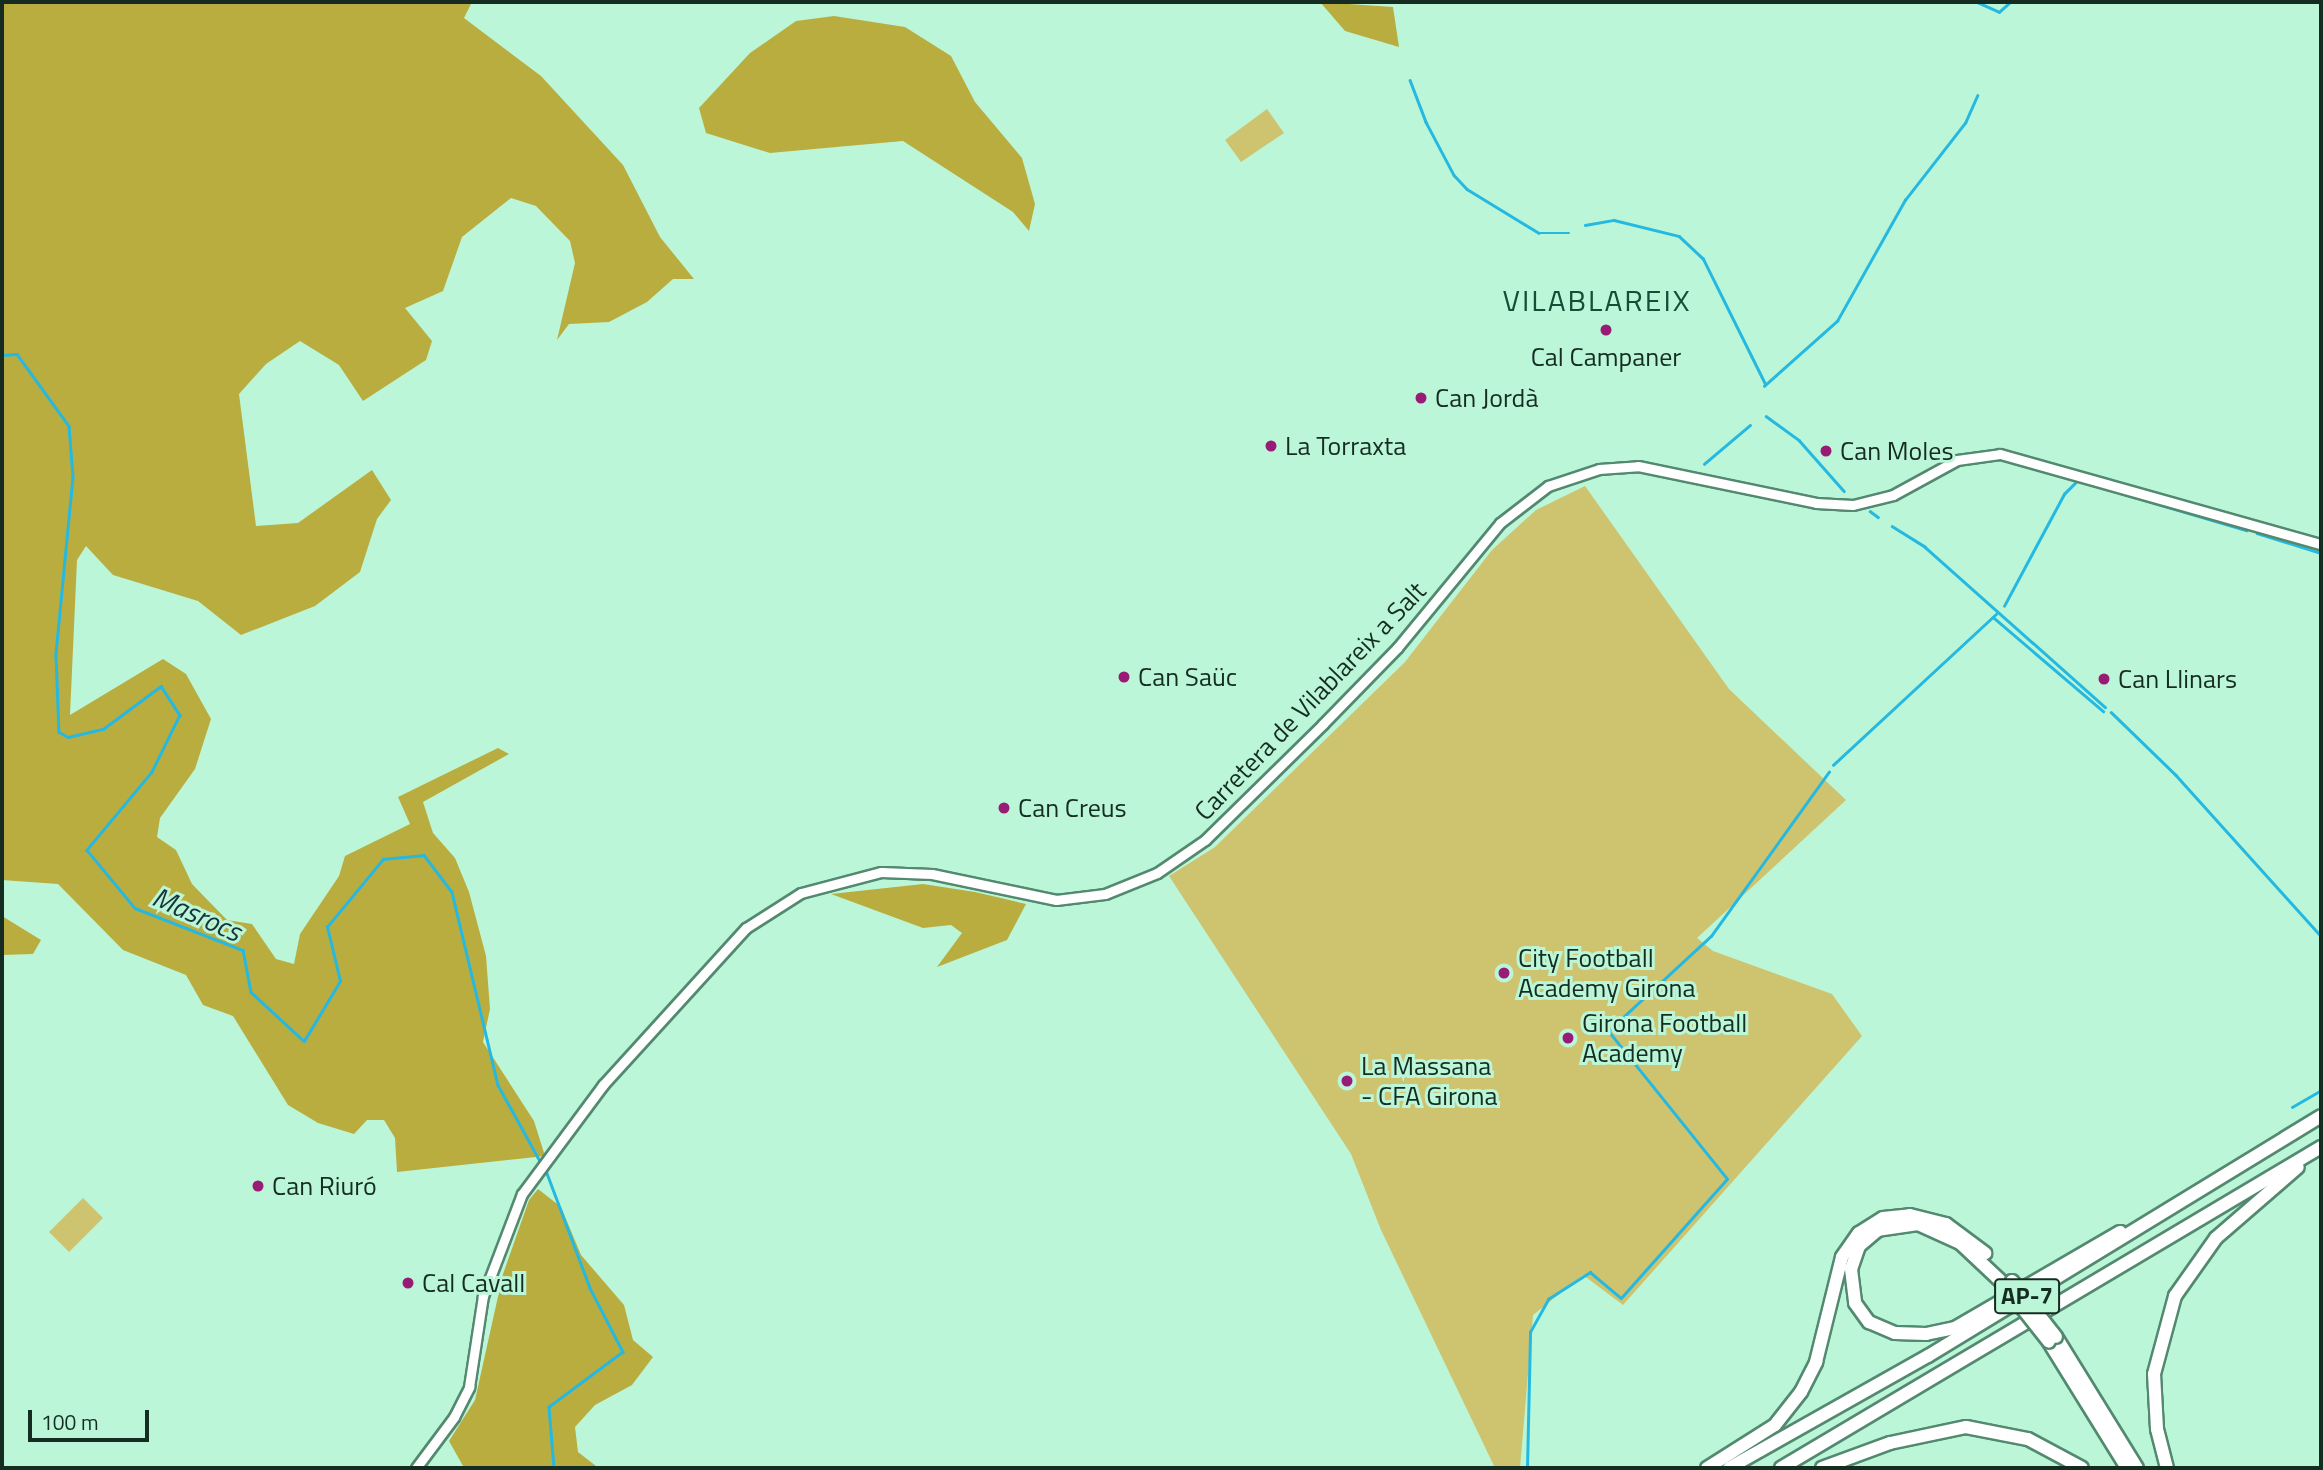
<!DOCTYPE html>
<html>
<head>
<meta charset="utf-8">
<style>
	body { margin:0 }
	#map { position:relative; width:2323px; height:1470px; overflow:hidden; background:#bcf6d8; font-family:"Titillium Web",sans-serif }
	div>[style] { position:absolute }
	.green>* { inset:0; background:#cec470 }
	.forest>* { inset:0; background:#b9ad40 }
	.stream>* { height:2.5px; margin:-1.25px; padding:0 1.25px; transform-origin:1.25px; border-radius:1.25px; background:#25b8e1 }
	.roads { filter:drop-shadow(2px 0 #538970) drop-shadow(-2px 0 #538970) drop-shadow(0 2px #538970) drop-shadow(0 -2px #538970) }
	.minor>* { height:9px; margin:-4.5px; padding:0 4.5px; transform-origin:4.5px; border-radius:4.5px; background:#fff }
	.highway>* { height:12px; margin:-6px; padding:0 6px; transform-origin:6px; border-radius:6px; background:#fff }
	.bridges { filter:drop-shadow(2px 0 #538970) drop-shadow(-2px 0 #538970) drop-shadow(0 2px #538970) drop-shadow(0 -2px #538970) }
	.highway-bridge>* { height:12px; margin:-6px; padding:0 6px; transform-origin:6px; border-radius:6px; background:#fff }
	.dots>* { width:19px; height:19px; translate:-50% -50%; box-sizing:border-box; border:4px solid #bcf6d8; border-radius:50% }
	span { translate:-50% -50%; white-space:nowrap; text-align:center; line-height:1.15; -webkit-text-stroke:6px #bcf6d8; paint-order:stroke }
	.shield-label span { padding:2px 5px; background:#bcf6d8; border:2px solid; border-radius:5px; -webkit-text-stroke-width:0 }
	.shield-label { font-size:24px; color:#152c21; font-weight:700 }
	.poi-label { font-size:26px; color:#152c21 }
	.left { translate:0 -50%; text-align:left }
	.street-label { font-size:26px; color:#152c21 }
	.water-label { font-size:28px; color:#17343d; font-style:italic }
	.quarter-label { font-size:30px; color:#144e37; letter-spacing:2px }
	.frame { position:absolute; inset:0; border:4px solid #152c21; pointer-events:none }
	.scale { position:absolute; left:28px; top:1410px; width:121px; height:32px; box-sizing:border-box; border:4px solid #152c21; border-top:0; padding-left:9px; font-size:21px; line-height:24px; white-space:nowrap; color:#152c21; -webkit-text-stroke:5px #bcf6d8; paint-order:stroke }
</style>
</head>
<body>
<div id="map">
	<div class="green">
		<i style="clip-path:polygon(1267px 109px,1284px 133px,1241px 162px,1225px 140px)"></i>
		<i style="clip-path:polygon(1585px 486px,1729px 689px,1846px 800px,1697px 938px,1713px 951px,1832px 994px,1862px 1036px,1623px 1305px,1583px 1275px,1533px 1315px,1520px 1468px,1495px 1468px,1381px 1230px,1351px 1154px,1169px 876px,1215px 847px,1405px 662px,1492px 550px,1536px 510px)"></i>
		<i style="clip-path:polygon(83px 1198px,103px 1218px,69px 1252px,49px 1232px)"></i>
	</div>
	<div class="forest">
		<i style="clip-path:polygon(2px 2px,472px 2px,464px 18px,541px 76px,623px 165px,660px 237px,694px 279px,673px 279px,647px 302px,609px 322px,569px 324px,557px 340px,575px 263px,570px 241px,536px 206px,511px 198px,462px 237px,443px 291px,405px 308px,432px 341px,426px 360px,363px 401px,339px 365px,300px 341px,266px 364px,239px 394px,256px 526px,298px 523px,372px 470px,391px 500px,377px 519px,360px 572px,315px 606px,241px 635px,198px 601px,113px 575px,86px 546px,77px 560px,70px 715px,163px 659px,186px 674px,211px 719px,195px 769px,160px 818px,157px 837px,176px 850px,192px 884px,227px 920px,252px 924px,276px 959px,294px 964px,300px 934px,339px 876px,345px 856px,410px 824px,398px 797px,498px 748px,509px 754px,423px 802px,433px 833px,455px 858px,469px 892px,486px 956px,490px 1009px,483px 1042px,534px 1121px,545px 1156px,397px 1172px,395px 1138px,384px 1120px,367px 1120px,354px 1134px,318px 1123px,288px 1105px,233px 1016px,203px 1005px,186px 975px,123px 950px,58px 884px,2px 880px)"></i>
		<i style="clip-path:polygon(1320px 2px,1393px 7px,1399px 47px,1345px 31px)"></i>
		<i style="clip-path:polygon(834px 16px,905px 27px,951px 56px,975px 102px,1022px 158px,1035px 204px,1029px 231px,1013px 212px,903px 141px,770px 153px,706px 133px,699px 108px,750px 53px,796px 21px)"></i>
		<i style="clip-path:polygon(923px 884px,975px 892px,1026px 904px,1007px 940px,937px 967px,962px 933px,951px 925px,923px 928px,831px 894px)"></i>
		<i style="clip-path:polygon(2px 916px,41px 940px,33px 954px,2px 955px)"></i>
		<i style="clip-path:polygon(538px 1189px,561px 1207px,581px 1255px,624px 1305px,633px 1340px,653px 1357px,632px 1385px,595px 1405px,575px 1427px,578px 1452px,596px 1466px,693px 1468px,463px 1466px,449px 1441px,475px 1400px,503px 1274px,529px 1200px)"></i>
	</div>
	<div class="stream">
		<i style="left:1977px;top:2px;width:24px;rotate:24deg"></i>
		<i style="left:1999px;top:12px;width:15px;rotate:-42deg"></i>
		<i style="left:1410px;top:80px;width:45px;rotate:69.1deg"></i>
		<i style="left:1426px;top:122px;width:60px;rotate:62.2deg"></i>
		<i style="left:1454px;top:175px;width:19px;rotate:47deg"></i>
		<i style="left:1467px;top:189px;width:84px;rotate:31.4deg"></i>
		<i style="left:1539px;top:233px;width:30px"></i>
		<i style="left:1585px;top:225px;width:29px;rotate:-10deg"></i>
		<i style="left:1614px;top:220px;width:67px;rotate:13.8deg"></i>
		<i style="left:1679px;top:236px;width:33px;rotate:43deg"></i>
		<i style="left:1703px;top:258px;width:140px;rotate:63.6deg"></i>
		<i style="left:2px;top:355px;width:15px;rotate:-4deg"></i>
		<i style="left:17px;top:354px;width:89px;rotate:54.2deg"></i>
		<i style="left:69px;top:426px;width:51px;rotate:85.5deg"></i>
		<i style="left:73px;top:477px;width:179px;rotate:95.5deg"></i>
		<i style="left:56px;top:655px;width:77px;rotate:87.8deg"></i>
		<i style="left:59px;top:732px;width:10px;rotate:29deg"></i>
		<i style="left:68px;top:737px;width:36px;rotate:-13deg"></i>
		<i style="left:103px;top:729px;width:72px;rotate:-36.6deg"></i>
		<i style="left:161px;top:686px;width:35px;rotate:57deg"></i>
		<i style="left:180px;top:715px;width:64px;rotate:116.2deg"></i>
		<i style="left:152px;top:772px;width:102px;rotate:129.8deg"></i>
		<i style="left:87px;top:850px;width:75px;rotate:50.4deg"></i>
		<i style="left:135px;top:908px;width:116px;rotate:21.3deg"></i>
		<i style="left:243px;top:950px;width:43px;rotate:79.2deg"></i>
		<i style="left:251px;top:992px;width:72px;rotate:42.8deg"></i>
		<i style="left:304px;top:1041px;width:70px;rotate:-59deg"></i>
		<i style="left:340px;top:981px;width:56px;rotate:-103.5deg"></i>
		<i style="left:327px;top:927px;width:88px;rotate:-50.5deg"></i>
		<i style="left:383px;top:859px;width:41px;rotate:-5.6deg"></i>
		<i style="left:424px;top:855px;width:46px;rotate:52.9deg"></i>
		<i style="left:452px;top:892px;width:198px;rotate:76.6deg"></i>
		<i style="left:498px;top:1085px;width:89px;rotate:61.1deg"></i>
		<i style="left:1764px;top:386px;width:98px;rotate:-41.7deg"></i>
		<i style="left:1837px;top:321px;width:139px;rotate:-60.7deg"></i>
		<i style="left:1905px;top:200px;width:98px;rotate:-52.1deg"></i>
		<i style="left:1965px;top:123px;width:30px;rotate:-66deg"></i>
		<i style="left:1766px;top:416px;width:41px;rotate:36deg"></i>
		<i style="left:1799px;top:440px;width:68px;rotate:48.6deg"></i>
		<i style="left:1704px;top:464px;width:60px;rotate:-40.3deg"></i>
		<i style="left:2114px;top:491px;width:138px;rotate:16.5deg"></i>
		<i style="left:1870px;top:511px;width:10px;rotate:37deg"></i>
		<i style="left:1892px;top:526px;width:39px;rotate:32deg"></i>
		<i style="left:1925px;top:547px;width:241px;rotate:41.6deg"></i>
		<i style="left:2257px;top:533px;width:67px;rotate:17.4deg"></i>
		<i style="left:2004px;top:606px;width:127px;rotate:-61.8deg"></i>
		<i style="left:2064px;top:494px;width:20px;rotate:-45deg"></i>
		<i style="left:1993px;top:617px;width:145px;rotate:40.5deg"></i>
		<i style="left:2111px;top:712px;width:91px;rotate:44.1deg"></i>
		<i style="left:2176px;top:775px;width:217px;rotate:48deg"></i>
		<i style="left:1833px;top:765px;width:222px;rotate:-42.8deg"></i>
		<i style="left:2292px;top:1107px;width:34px;rotate:-30deg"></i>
		<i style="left:545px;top:1168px;width:128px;rotate:69.4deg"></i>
		<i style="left:590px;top:1288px;width:72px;rotate:62.7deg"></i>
		<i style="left:623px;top:1352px;width:92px;rotate:143.4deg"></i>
		<i style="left:549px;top:1407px;width:61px;rotate:85.3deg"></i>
		<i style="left:1527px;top:1468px;width:136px;rotate:-88.7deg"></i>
		<i style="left:1530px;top:1332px;width:38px;rotate:-61deg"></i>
		<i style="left:1548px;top:1299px;width:50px;rotate:-32.7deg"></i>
		<i style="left:1590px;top:1272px;width:40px;rotate:40deg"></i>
		<i style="left:1621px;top:1298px;width:159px;rotate:-48.3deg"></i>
		<i style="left:1727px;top:1179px;width:190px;rotate:-128.8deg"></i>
		<i style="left:1608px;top:1031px;width:140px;rotate:-42.7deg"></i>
		<i style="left:1711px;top:936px;width:202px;rotate:-54.3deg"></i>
	</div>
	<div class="roads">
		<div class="minor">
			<i style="left:416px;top:1468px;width:64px;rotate:-53.3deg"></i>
			<i style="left:454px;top:1417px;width:34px;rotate:-63deg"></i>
			<i style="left:469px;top:1387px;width:92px;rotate:-81.3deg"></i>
			<i style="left:483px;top:1296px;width:109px;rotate:-69.1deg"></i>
			<i style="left:522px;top:1194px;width:136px;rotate:-53.4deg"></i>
			<i style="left:603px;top:1085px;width:212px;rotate:-47.7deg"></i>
			<i style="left:746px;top:928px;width:65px;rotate:-32.5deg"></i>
			<i style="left:801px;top:893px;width:83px;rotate:-14.7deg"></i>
			<i style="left:881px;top:872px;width:51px;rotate:2.2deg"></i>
			<i style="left:932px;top:874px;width:127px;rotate:11.8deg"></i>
			<i style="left:1056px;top:900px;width:49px;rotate:-7deg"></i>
			<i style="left:1105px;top:894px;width:56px;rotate:-22deg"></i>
			<i style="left:1157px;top:873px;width:58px;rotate:-34.5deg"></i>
			<i style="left:1205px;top:840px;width:165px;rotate:-44.5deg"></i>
			<i style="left:1323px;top:724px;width:106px;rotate:-45.8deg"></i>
			<i style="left:1397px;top:648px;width:162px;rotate:-50.5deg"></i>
			<i style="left:1500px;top:523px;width:61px;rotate:-37.6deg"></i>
			<i style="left:1548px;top:486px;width:54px;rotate:-18.4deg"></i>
			<i style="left:1599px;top:469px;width:39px;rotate:-4deg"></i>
			<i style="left:1638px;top:466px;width:182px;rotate:11.7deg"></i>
			<i style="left:1816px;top:503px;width:37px;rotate:3deg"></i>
			<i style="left:1853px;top:505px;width:41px;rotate:-14deg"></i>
			<i style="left:1893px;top:495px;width:73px;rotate:-28.7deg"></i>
			<i style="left:1957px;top:460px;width:43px;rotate:-7.9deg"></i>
			<i style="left:2000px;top:454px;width:333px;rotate:15.7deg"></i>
		</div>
		<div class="highway">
			<i style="left:2006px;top:1286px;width:63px;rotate:-136.9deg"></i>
			<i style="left:1960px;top:1243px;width:46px;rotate:-155.7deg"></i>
			<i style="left:1918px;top:1224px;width:40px;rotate:171.5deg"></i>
			<i style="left:1878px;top:1230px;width:25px;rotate:140deg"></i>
			<i style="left:1859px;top:1246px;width:24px;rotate:109deg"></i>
			<i style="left:1851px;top:1269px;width:34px;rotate:83deg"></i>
			<i style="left:1855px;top:1303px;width:24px;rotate:54deg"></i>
			<i style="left:1869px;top:1322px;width:28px;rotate:23deg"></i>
			<i style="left:1895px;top:1333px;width:31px;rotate:2deg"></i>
			<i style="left:1926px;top:1334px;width:30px;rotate:-12deg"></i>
			<i style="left:1955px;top:1328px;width:191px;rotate:-30.2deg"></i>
			<i style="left:2056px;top:1337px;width:154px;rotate:58.3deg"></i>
			<i style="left:2049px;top:1342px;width:148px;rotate:58.2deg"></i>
			<i style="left:1707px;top:1468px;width:80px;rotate:-32.3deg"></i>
			<i style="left:1775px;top:1425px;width:42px;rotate:-51.8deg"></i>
			<i style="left:1801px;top:1392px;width:34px;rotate:-63deg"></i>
			<i style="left:1816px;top:1362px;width:108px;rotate:-76.1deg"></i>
			<i style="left:1842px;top:1257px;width:29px;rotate:-55deg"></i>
			<i style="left:1859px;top:1233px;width:28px;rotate:-32deg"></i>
			<i style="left:1883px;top:1218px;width:27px;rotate:-6deg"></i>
			<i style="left:1910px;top:1215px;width:37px;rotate:14deg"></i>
			<i style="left:1946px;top:1224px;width:49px;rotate:36.6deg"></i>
			<i style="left:1729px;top:1468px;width:228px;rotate:-29.4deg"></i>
			<i style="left:1928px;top:1356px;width:460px;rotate:-31.4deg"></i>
			<i style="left:1781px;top:1468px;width:628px;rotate:-30.73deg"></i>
			<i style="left:1822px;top:1468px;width:72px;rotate:-20.2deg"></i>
			<i style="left:1890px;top:1443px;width:78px;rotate:-11.9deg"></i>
			<i style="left:1966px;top:1427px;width:63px;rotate:11deg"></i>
			<i style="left:2028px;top:1439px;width:61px;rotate:28.2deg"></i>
			<i style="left:2167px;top:1468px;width:40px;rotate:-104.4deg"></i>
			<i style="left:2157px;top:1429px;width:55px;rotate:-93.1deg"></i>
			<i style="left:2154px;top:1374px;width:81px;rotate:-74.9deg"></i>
			<i style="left:2175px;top:1296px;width:71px;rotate:-54.7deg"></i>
			<i style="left:2216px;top:1238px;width:108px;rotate:-40.9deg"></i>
		</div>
	</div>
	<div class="bridges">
		<div class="highway-bridge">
			<i style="left:2012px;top:1281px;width:71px;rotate:51.8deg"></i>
			<i style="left:2016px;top:1300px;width:53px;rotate:51.8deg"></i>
		</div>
	</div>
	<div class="dots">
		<i style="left:1606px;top:330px;background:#981c75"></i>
		<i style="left:1421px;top:398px;background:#981c75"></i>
		<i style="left:1271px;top:446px;background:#981c75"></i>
		<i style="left:1826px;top:451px;background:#981c75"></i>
		<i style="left:1124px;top:677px;background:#981c75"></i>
		<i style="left:2104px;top:679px;background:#981c75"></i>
		<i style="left:1004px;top:808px;background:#981c75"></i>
		<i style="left:1504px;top:973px;background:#981c75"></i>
		<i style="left:1568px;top:1038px;background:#981c75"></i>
		<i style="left:1347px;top:1081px;background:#981c75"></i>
		<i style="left:258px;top:1186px;background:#981c75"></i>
		<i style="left:408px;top:1283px;background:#981c75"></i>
	</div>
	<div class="shield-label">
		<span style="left:2027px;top:1296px">AP-7</span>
	</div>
	<div class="poi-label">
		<span style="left:1606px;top:357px">Cal Campaner</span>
		<span class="left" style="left:1435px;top:398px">Can Jordà</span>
		<span class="left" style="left:1285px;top:446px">La Torraxta</span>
		<span class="left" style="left:1840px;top:451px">Can Moles</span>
		<span class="left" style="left:1138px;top:677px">Can Saüc</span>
		<span class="left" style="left:2118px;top:679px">Can Llinars</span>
		<span class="left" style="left:1018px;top:808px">Can Creus</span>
		<span class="left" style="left:1518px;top:973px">City Football<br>Academy Girona</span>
		<span class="left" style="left:1582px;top:1038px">Girona Football<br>Academy</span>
		<span class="left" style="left:1361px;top:1081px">La Massana<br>- CFA Girona</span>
		<span class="left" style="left:272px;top:1186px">Can Riuró</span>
		<span class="left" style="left:422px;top:1283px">Cal Cavall</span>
	</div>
	<div class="street-label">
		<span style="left:1310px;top:701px;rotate:-46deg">Carretera de Vilablareix a Salt</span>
	</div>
	<div class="water-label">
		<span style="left:197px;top:914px;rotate:24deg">Masrocs</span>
	</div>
	<div class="quarter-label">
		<span style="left:1597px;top:300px">VILABLAREIX</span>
	</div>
	<div class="frame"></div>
	<div class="scale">100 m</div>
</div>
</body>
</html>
